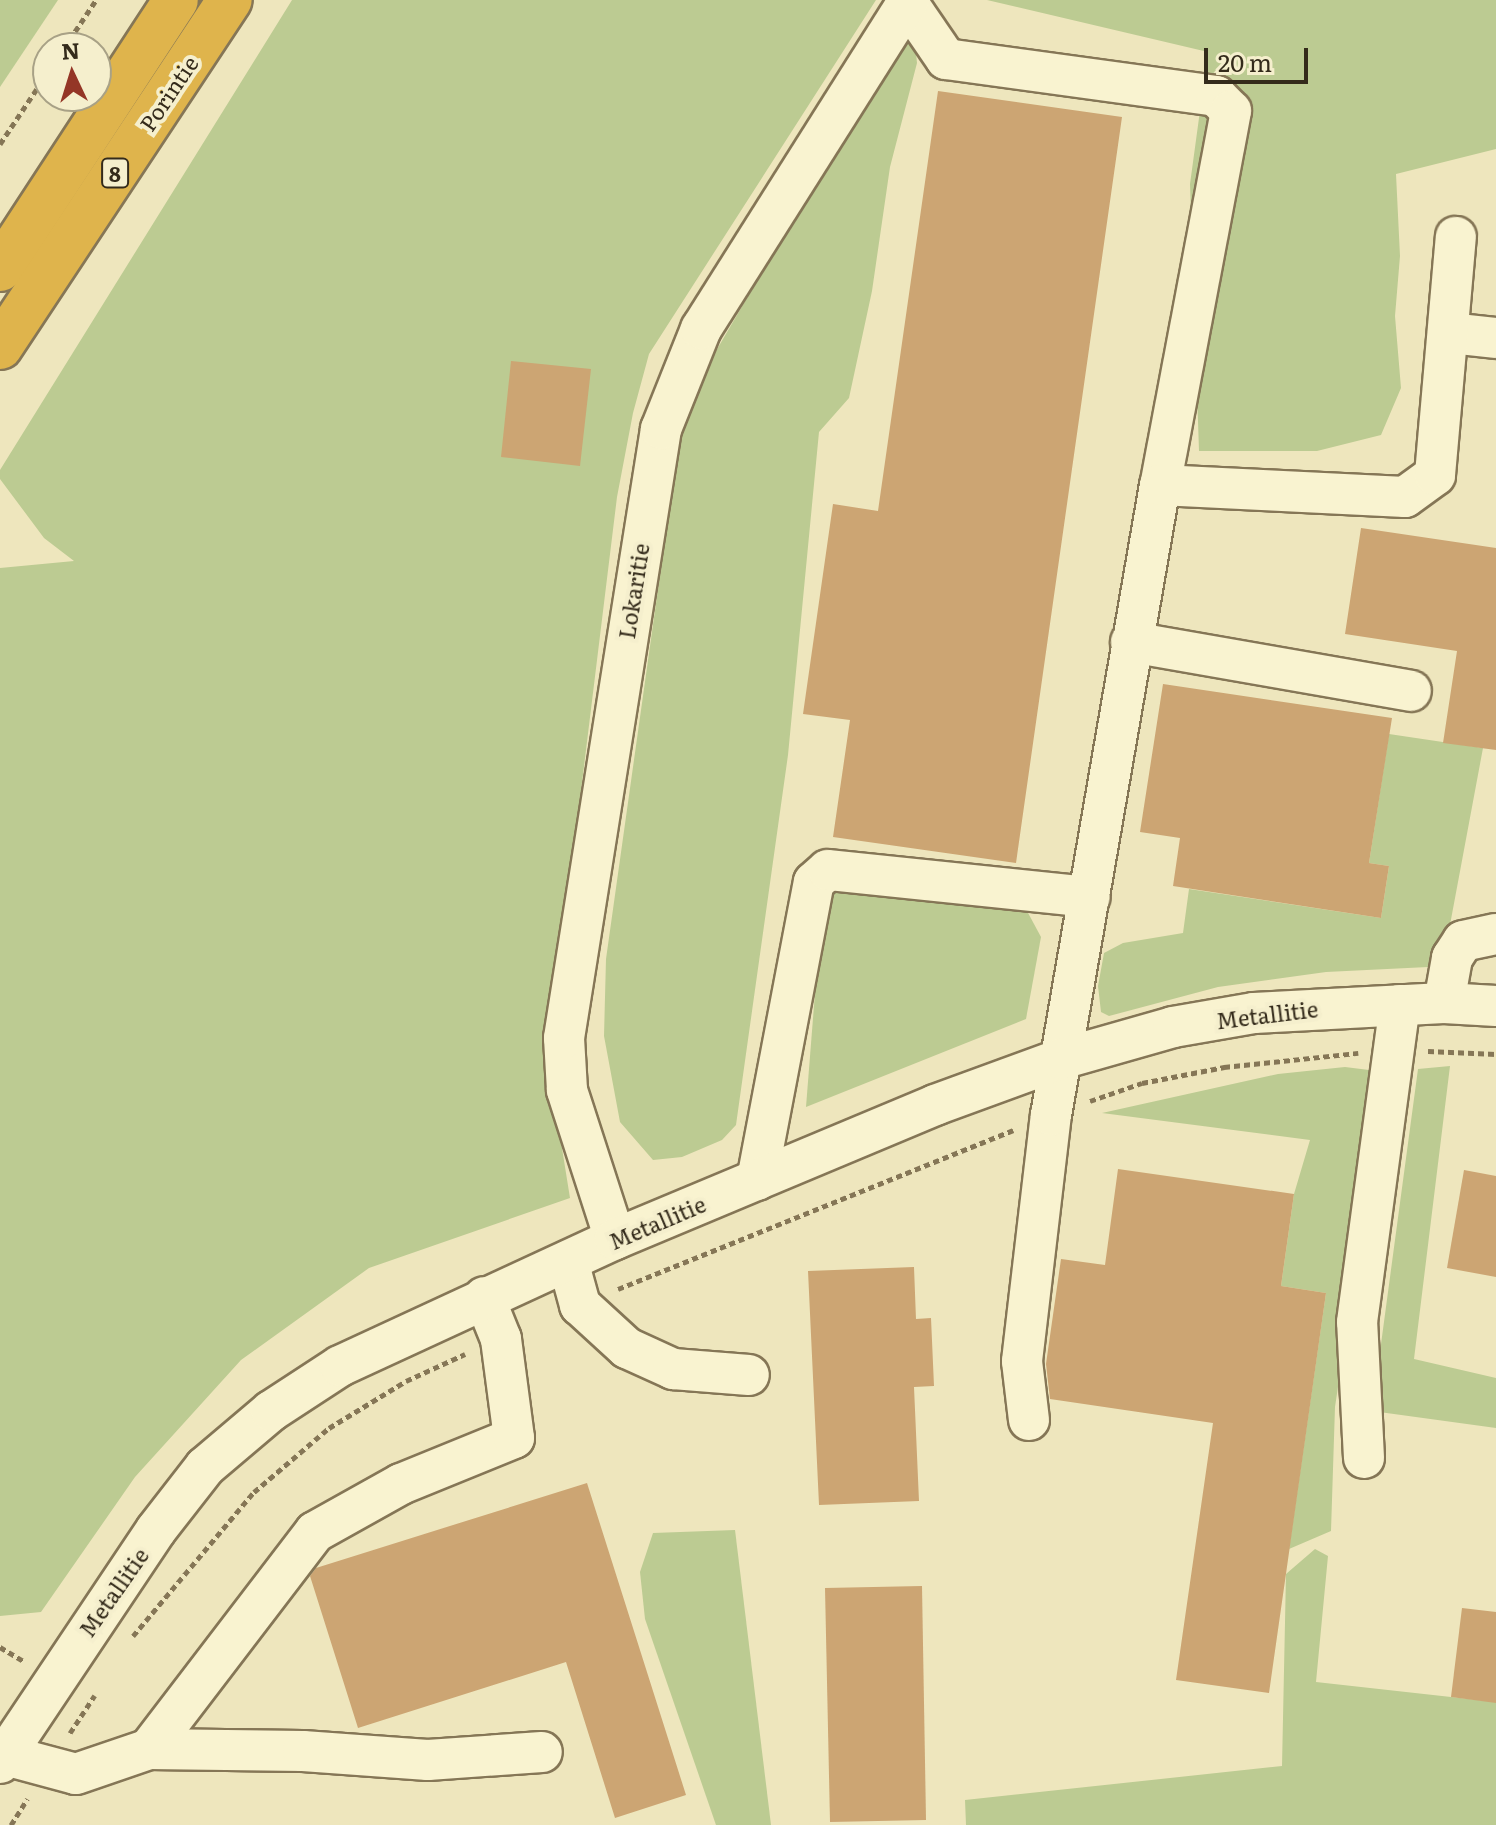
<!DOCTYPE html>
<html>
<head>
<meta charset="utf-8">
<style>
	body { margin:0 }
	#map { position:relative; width:1496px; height:1825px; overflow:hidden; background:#eee6bd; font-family:Literata,serif }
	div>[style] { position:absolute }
	.green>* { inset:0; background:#bccb92 }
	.building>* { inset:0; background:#cca573 }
	.path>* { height:5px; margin-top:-2.5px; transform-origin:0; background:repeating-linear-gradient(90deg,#857656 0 6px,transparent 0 10px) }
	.roads { filter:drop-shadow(2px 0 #857656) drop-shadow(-2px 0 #857656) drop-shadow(0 2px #857656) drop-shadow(0 -2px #857656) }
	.minor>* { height:40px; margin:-20px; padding:0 20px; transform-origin:20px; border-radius:20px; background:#f9f3d0 }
	.highway>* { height:44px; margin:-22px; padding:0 22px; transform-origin:22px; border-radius:22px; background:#dfb44c }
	span { translate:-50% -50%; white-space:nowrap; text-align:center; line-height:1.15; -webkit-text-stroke:8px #f5efcd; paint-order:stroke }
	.shield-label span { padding:2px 6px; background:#f5efcd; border:2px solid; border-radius:6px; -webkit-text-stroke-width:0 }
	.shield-label { font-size:20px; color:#342b1b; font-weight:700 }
	.street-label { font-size:22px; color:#342b1b }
	.north { position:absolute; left:32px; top:32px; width:80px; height:80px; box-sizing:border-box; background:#f5efcd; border:2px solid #a8a186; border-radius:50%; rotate:356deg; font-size:22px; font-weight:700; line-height:32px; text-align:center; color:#342b1b }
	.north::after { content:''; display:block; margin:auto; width:28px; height:36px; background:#943626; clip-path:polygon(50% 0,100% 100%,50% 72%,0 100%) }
	.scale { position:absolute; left:1204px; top:48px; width:104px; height:36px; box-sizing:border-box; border:4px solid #342b1b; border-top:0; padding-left:10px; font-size:24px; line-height:28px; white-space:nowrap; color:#342b1b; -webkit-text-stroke:6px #f5efcd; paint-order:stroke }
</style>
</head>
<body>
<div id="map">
	<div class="green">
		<i style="clip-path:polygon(0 0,58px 0,0 87px)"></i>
		<i style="clip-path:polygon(292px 0,876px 0,649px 354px,633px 413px,617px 497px,561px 954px,543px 1030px,570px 1198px,369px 1268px,241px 1360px,135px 1477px,41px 1612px,0 1616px,0 568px,74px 561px,44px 538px,0 479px,0 470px)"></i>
		<i style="clip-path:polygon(987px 0,1496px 0,1496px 149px,1396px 174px,1400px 256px,1395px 316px,1401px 388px,1381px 435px,1317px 451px,1199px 451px,1190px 184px,1208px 52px)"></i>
		<i style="clip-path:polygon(901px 35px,915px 43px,917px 63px,890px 167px,872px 291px,849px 398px,819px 432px,788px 755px,736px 1125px,722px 1140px,682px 1157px,653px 1160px,620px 1122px,604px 1036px,606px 959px,678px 447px,699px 380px)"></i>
		<i style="clip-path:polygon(1389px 734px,1483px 748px,1444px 957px,1428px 967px,1326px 972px,1218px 987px,1109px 1016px,1101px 1012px,1098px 986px,1104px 953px,1123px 943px,1183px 933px,1189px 889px,1381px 918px,1389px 866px,1369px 863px)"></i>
		<i style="clip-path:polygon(838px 890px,1027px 911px,1041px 937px,1026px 1019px,806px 1107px,818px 955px,829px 896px)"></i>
		<i style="clip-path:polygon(1450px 1066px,1414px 1359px,1496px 1378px,1496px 1428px,1372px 1411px,1418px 1069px)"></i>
		<i style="clip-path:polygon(1345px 1067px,1385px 1072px,1335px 1407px,1331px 1531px,1289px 1549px,1326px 1293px,1281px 1286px,1294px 1194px,1310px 1140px,1102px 1113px,1278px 1074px)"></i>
		<i style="clip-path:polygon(735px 1530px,771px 1825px,716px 1825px,645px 1619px,640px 1572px,653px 1533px)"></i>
		<i style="clip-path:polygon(1315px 1549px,1328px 1556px,1316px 1682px,1496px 1702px,1496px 1825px,966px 1825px,965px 1800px,1282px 1766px,1286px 1574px)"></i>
	</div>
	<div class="building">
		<i style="clip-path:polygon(938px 91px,1122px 117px,1016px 863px,833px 837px,850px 720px,803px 714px,833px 504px,878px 511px)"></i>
		<i style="clip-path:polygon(511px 361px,591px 369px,580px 466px,501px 457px)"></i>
		<i style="clip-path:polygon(1361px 528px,1496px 548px,1496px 750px,1443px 743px,1457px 651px,1345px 634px)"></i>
		<i style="clip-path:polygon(1163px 684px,1392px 718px,1369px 863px,1389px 866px,1381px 918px,1173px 886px,1180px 838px,1140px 832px)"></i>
		<i style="clip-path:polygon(1118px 1169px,1294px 1194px,1281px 1286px,1326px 1293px,1269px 1693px,1176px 1680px,1213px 1423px,1050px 1399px,1046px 1364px,1061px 1259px,1105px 1265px)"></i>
		<i style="clip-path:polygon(1464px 1170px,1496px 1176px,1496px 1277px,1447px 1268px)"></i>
		<i style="clip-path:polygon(914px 1267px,916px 1319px,931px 1318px,934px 1386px,914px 1387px,919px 1501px,819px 1505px,808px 1271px)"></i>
		<i style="clip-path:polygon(587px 1483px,686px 1795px,615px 1818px,566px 1662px,358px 1728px,310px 1576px,316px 1568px)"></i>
		<i style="clip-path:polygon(922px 1586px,926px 1820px,830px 1822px,825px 1588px)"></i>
		<i style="clip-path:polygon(1462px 1608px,1496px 1612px,1496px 1703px,1451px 1697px)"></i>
	</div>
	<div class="path">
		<i style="left:64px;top:48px;width:58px;rotate:-56.3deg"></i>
		<i style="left:0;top:144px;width:87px;rotate:-56.3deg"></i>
		<i style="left:1428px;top:1051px;width:68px;rotate:2.5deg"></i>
		<i style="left:1090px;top:1101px;width:55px;rotate:-19.1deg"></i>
		<i style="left:1142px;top:1083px;width:84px;rotate:-11deg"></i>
		<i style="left:1224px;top:1067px;width:135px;rotate:-6deg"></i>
		<i style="left:618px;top:1289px;width:426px;rotate:-21.9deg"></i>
		<i style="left:133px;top:1636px;width:188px;rotate:-50deg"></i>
		<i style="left:254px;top:1492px;width:99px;rotate:-40.5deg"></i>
		<i style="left:329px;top:1428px;width:90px;rotate:-31.4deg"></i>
		<i style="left:406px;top:1381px;width:65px;rotate:-24.6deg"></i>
		<i style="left:0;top:1647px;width:29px;rotate:31deg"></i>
		<i style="left:70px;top:1733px;width:45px;rotate:-56.7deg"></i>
		<i style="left:11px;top:1825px;width:31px;rotate:-58deg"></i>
	</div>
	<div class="roads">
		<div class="minor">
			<i style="left:907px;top:2px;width:69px;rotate:55.6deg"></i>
			<i style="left:946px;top:59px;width:273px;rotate:7.8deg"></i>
			<i style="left:1216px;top:96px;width:21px;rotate:45deg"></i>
			<i style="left:1231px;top:111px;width:381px;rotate:100.7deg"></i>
			<i style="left:1450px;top:333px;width:46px;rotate:6.2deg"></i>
			<i style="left:1131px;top:642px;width:284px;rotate:9.9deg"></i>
			<i style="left:1444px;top:1003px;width:46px;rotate:-79.9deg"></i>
			<i style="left:1452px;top:958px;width:20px;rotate:-57deg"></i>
			<i style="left:1463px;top:941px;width:34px;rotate:-12deg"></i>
			<i style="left:757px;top:1180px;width:303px;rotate:-79.2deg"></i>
			<i style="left:814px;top:882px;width:18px;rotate:-41deg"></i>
			<i style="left:828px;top:870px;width:263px;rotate:5.9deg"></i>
			<i style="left:615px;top:1239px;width:157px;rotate:-107.9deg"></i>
			<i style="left:567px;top:1090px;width:52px;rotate:-93.3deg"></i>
			<i style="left:564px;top:1038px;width:617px;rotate:-80.95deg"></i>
			<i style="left:661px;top:429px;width:108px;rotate:-68.2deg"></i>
			<i style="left:701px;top:329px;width:389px;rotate:-57.7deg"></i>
			<i style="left:568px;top:1261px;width:46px;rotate:74.7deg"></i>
			<i style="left:580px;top:1305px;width:64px;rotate:42.5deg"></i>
			<i style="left:627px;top:1348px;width:51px;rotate:24.5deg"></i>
			<i style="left:673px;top:1369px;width:76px;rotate:4.5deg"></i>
			<i style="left:1029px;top:1420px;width:59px;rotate:-96.8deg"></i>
			<i style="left:1022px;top:1361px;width:248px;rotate:-83.3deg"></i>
			<i style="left:1051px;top:1115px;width:639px;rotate:-80.18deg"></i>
			<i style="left:1160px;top:485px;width:245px;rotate:2.8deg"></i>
			<i style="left:1405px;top:497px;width:37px;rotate:-36deg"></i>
			<i style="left:1435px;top:475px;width:239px;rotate:-85deg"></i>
			<i style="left:1364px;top:1458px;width:136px;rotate:-92.9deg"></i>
			<i style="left:1357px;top:1322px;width:320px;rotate:-82.3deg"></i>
			<i style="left:149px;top:1749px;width:154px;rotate:0.7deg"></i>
			<i style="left:303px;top:1751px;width:125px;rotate:4.1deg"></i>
			<i style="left:428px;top:1760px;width:114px;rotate:-4deg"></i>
			<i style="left:5px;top:1755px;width:73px;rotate:15deg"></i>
			<i style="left:76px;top:1774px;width:77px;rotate:-18.9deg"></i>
			<i style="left:149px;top:1749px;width:273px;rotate:-52.6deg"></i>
			<i style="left:315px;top:1532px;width:98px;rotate:-29.2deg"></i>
			<i style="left:401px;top:1484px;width:122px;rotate:-22.2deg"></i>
			<i style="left:514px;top:1438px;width:100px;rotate:-97.5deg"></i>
			<i style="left:501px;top:1339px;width:45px;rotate:-112deg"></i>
			<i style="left:0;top:1763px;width:280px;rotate:-56.2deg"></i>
			<i style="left:156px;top:1530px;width:80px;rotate:-52.1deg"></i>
			<i style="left:205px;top:1467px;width:87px;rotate:-40.3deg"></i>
			<i style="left:271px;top:1411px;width:82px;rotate:-33.1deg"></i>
			<i style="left:340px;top:1366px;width:303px;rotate:-24.8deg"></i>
			<i style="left:615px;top:1239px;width:347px;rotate:-22.7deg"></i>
			<i style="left:935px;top:1105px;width:134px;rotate:-20.1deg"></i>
			<i style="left:1061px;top:1059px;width:116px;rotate:-15.9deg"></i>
			<i style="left:1173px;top:1027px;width:82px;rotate:-9.8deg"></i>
			<i style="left:1254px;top:1013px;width:190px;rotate:-3deg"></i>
			<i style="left:1444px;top:1003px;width:52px;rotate:3.3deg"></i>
		</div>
		<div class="highway">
			<i style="left:0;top:269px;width:321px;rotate:-56.8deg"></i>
			<i style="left:0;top:347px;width:416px;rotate:-56.5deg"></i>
		</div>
	</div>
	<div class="shield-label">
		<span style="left:115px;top:173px">8</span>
	</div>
	<div class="street-label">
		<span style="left:168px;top:93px;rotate:-56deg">Porintie</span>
		<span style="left:633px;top:591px;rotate:-81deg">Lokaritie</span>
		<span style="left:1267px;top:1014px;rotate:-7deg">Metallitie</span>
		<span style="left:657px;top:1222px;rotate:-23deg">Metallitie</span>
		<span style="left:113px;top:1592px;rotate:-55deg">Metallitie</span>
	</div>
	<div class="north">N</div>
	<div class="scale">20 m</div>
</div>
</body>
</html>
